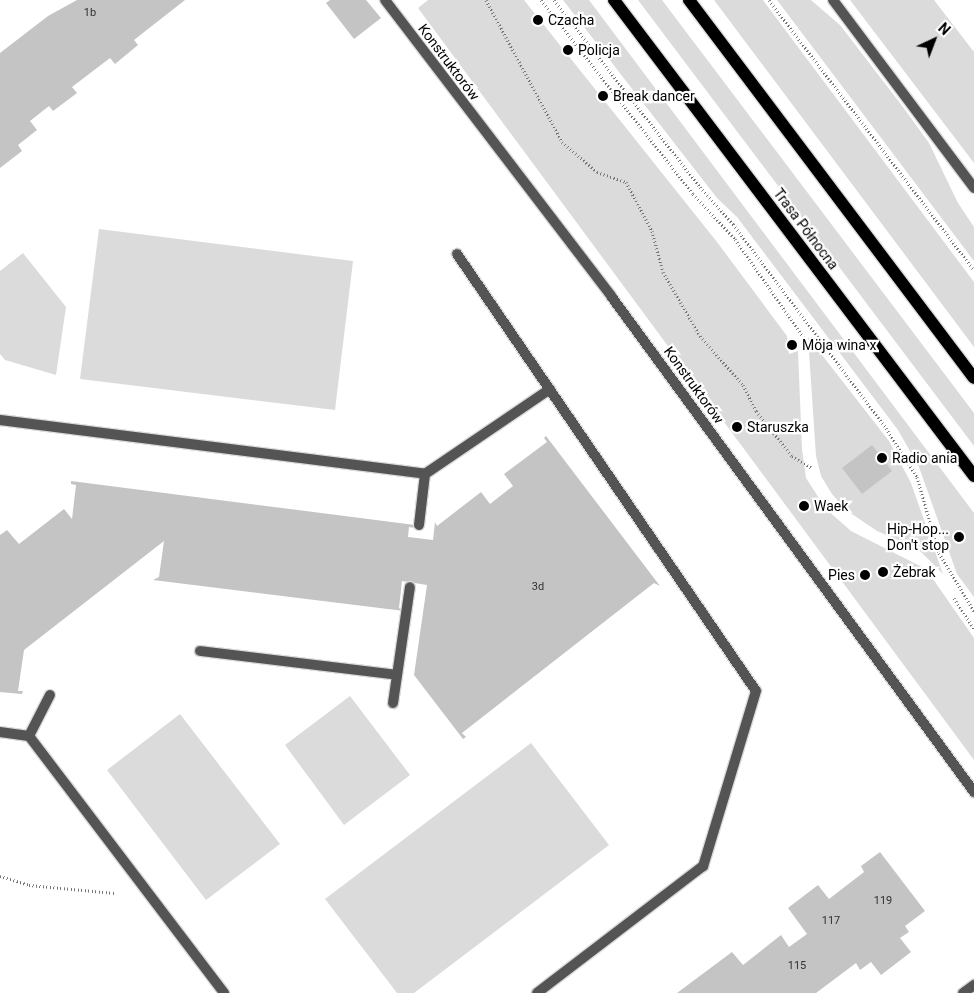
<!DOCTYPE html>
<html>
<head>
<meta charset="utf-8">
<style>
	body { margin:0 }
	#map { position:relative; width:974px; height:993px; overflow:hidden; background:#fff; font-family:Roboto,sans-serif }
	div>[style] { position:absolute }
	.green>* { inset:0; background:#dbdbdb }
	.building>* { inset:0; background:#c4c4c4 }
	.path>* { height:3px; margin-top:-1.5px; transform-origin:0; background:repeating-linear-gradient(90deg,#767676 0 1px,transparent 0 3.5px) }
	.roads { filter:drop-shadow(1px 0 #dbdbdb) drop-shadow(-1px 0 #dbdbdb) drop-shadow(0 1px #dbdbdb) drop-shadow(0 -1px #dbdbdb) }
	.lane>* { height:10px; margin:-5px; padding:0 5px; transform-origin:5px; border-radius:5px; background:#545454 }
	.street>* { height:10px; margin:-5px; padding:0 5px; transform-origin:5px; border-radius:5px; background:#545454 }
	.primary>* { height:12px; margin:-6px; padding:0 6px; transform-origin:6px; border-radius:6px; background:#000 }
	.dots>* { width:14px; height:14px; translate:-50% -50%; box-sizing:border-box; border:2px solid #fff; border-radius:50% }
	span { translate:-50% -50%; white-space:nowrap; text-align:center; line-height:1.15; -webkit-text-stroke:4.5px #fff; paint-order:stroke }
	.number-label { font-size:11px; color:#313131 }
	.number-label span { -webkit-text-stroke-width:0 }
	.poi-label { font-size:14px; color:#000 }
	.left { translate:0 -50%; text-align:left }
	.right { translate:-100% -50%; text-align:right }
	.street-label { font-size:14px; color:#000 }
	.north { position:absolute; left:909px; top:15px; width:50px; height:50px; -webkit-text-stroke:4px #fff; paint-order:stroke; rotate:43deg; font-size:14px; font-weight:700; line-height:20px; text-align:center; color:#000 }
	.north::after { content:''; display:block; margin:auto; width:18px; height:22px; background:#000; clip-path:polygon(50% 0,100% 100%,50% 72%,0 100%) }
</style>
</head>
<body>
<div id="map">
	<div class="green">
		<i style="clip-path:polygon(428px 0,524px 0,717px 242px,787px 336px,789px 354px,798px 351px,802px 449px,806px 478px,826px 509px,851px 531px,926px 569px,974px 638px,974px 760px,418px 8px)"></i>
		<i style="clip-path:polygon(563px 0,589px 0,974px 513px,974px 597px,957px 574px,919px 467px,898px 430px,737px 217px,717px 198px)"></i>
		<i style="clip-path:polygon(638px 0,662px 0,974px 413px,974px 446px)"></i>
		<i style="clip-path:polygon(714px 0,763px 0,771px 11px,974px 282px,974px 347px)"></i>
		<i style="clip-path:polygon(777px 0,811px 0,819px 7px,840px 25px,903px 107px,929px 143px,958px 203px,974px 227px,974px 261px)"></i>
		<i style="clip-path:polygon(850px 0,934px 0,974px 52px,974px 163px)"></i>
		<i style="clip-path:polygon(99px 229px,353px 261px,335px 410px,80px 379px)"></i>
		<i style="clip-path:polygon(23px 253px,66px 307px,56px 375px,5px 360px,0 354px,0 271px)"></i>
		<i style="clip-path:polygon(808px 337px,889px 441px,911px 483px,943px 574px,917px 548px,877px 531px,846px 510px,832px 494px,821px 476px,816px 456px)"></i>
		<i style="clip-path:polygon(350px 696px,410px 775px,344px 825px,285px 745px)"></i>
		<i style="clip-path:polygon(180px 714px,280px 844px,206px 900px,107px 770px)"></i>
		<i style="clip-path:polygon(531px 743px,609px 845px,414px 993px,397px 993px,325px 899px)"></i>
	</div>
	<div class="building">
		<i style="clip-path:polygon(77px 0,185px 0,134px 40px,138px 45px,115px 64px,110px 58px,72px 87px,77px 93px,53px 111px,49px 106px,30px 121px,37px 130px,18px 145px,22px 151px,0 168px,0 53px,48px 16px)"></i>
		<i style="clip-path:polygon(330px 0,366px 0,381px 18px,354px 39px,326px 3px)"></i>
		<i style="clip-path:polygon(546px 436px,660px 586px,654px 583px,462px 733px,466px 737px,463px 739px,414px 675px,427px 585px,402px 581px,399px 608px,404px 611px,153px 580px,159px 577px,164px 541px,24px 650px,18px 691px,23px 691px,22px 694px,0 692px,0 535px,7px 530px,19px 544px,64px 509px,72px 519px,76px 485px,71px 484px,71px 481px,415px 525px,415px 528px,409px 527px,408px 537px,433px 540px,435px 522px,437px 526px,481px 492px,490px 504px,513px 486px,504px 474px,547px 442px,544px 438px)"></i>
		<i style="clip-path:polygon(872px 445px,892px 471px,862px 494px,842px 468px)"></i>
		<i style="clip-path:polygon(880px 852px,925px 911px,905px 926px,909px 932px,900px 938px,911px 952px,881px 975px,871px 962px,860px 970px,856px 963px,816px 993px,677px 993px,732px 952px,743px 965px,781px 935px,789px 947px,807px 934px,788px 908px,818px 885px,829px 899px,864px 872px,861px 866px)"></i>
	</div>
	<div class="path">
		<i style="left:486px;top:0;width:161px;rotate:61.8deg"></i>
		<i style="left:562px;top:142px;width:46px;rotate:40.6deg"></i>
		<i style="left:597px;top:172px;width:31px;rotate:19deg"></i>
		<i style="left:626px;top:182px;width:55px;rotate:62deg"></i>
		<i style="left:652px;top:231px;width:42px;rotate:75deg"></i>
		<i style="left:663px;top:272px;width:74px;rotate:60deg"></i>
		<i style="left:700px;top:336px;width:65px;rotate:48.7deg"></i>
		<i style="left:743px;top:385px;width:29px;rotate:63deg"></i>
		<i style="left:756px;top:411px;width:58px;rotate:51.3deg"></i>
		<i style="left:792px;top:456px;width:23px;rotate:31deg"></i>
		<i style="left:541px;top:0;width:246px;rotate:51.9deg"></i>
		<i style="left:693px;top:194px;width:62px;rotate:47deg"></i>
		<i style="left:735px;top:239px;width:121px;rotate:55.1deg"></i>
		<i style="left:554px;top:0;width:237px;rotate:52deg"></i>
		<i style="left:700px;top:187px;width:50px;rotate:48.3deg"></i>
		<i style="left:733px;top:224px;width:255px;rotate:53.1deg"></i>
		<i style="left:886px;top:428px;width:58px;rotate:57.7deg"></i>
		<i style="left:917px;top:477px;width:79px;rotate:73.9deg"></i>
		<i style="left:939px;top:553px;width:68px;rotate:58.9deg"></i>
		<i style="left:769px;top:0;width:339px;rotate:52.8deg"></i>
		<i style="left:954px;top:598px;width:37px;rotate:57deg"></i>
		<i style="left:0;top:876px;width:30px;rotate:17deg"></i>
		<i style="left:29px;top:885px;width:86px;rotate:5.3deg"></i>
	</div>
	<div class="roads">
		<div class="lane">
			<i style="left:457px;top:254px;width:529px;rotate:55.62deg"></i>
			<i style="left:756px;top:691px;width:183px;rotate:106.8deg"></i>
			<i style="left:703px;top:866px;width:209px;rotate:142.6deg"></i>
			<i style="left:0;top:420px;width:428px;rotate:7.2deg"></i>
			<i style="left:425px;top:474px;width:151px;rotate:-34.2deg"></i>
			<i style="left:419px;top:525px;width:51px;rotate:-83.3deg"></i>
			<i style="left:200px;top:651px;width:198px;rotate:6.9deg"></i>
			<i style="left:393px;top:703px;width:117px;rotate:-81.7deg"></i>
			<i style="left:0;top:732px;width:29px;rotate:8deg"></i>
			<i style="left:29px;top:736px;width:323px;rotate:52.8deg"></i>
			<i style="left:29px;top:736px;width:46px;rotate:-62.9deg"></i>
		</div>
		<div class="street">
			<i style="left:385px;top:0;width:372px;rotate:52.6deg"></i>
			<i style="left:611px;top:296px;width:615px;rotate:53.8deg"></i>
			<i style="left:833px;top:0;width:235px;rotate:53.1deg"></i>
			<i style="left:963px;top:993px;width:14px;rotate:-36deg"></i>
		</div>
		<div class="primary">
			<i style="left:614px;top:0;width:597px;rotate:52.9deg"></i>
			<i style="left:689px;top:0;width:473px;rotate:53deg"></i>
		</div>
	</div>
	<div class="dots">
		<i style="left:538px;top:20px;background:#000"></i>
		<i style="left:568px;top:50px;background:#000"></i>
		<i style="left:603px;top:96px;background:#000"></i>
		<i style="left:792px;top:345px;background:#000"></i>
		<i style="left:737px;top:427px;background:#000"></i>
		<i style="left:882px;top:458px;background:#000"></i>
		<i style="left:804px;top:506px;background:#000"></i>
		<i style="left:959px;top:537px;background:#000"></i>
		<i style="left:883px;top:572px;background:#000"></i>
		<i style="left:865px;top:575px;background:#000"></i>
	</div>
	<div class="number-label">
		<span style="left:90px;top:13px">1b</span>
		<span style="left:538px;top:587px">3d</span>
		<span style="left:883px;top:901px">119</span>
		<span style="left:831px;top:921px">117</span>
		<span style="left:797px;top:966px">115</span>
	</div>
	<div class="poi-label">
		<span class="left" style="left:548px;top:20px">Czacha</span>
		<span class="left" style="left:578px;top:50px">Policja</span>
		<span class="left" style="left:613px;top:96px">Break dancer</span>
		<span class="left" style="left:802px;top:345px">Möja wina x</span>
		<span class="left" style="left:747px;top:427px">Staruszka</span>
		<span class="left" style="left:892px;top:458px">Radio ania</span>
		<span class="left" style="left:814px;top:506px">Waek</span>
		<span class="right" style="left:949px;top:537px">Hip-Hop...<br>Don't stop</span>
		<span class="left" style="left:893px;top:572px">Żebrak</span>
		<span class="right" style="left:855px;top:575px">Pies</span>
	</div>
	<div class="street-label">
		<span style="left:449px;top:62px;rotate:53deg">Konstruktorów</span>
		<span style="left:806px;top:229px;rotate:53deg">Trasa Północna</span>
		<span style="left:694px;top:385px;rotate:54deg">Konstruktorów</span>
	</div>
	<div class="north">N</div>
</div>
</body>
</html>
